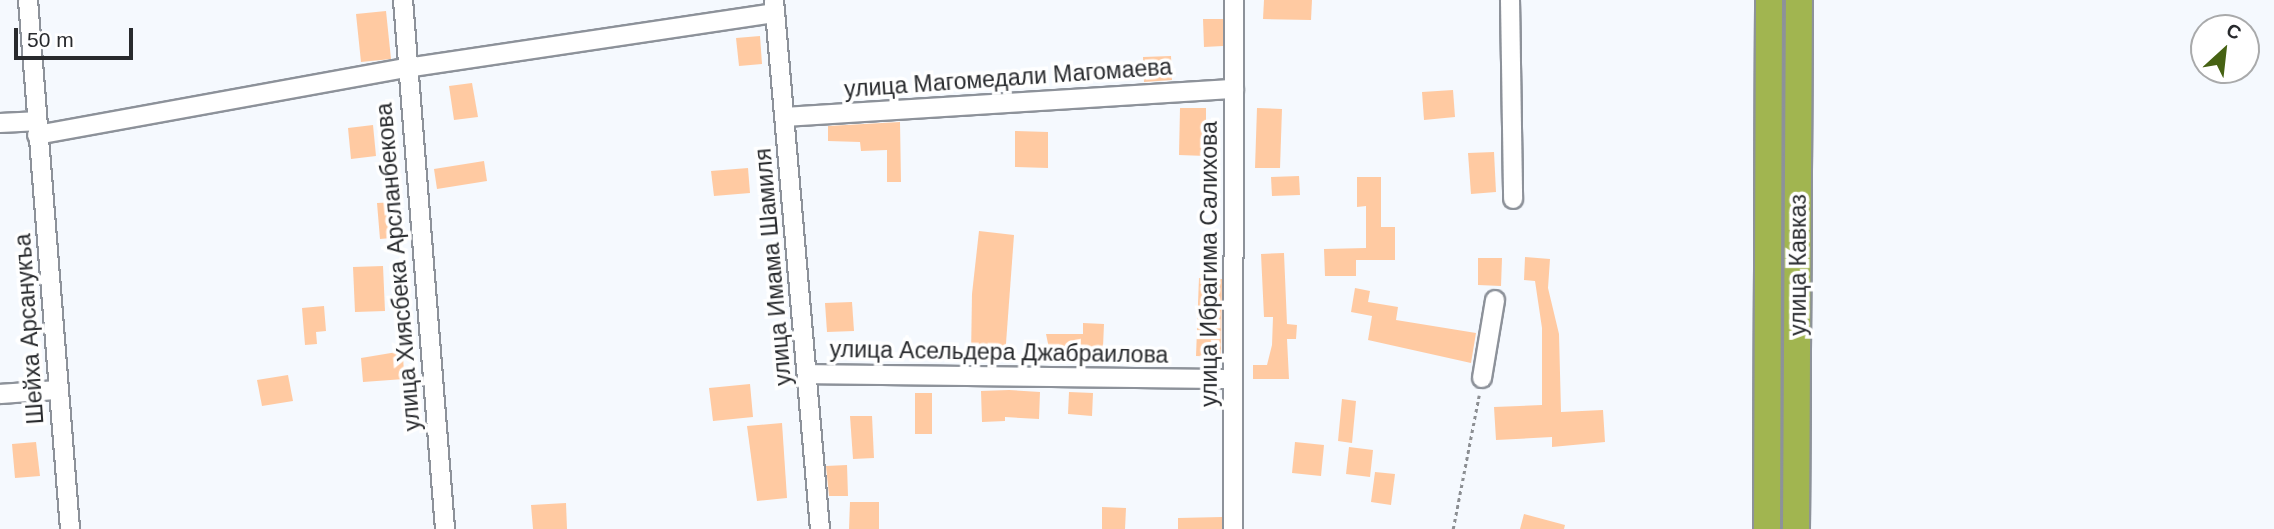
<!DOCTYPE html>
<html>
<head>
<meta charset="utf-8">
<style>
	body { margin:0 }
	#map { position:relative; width:2274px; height:529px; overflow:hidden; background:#f5f9fe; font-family:Helvetica,sans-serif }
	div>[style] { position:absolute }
	.building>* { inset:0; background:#ffcaa2 }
	.path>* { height:2.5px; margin-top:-1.25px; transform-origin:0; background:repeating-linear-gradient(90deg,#8c8f93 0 3.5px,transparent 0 7px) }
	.roads { filter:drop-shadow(2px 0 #8d929a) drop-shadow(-2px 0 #8d929a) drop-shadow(0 2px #8d929a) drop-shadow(0 -2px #8d929a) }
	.minor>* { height:18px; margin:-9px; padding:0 9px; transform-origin:9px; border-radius:9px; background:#fff }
	.highway>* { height:26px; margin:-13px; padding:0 13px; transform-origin:13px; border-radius:13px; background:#a1b550 }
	span { translate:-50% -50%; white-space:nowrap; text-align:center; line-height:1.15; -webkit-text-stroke:7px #fff; paint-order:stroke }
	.street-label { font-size:23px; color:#282a2d }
	.north { position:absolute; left:2190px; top:14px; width:70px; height:70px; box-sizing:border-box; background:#fff; border:2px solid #a9aaab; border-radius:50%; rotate:27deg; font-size:19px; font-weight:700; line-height:28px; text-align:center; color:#282a2d }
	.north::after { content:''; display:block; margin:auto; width:24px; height:32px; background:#466213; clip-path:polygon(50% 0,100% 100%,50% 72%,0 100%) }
	.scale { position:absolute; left:14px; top:28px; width:119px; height:32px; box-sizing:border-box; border:4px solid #282a2d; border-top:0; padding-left:9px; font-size:21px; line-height:24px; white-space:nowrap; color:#282a2d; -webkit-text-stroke:5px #fff; paint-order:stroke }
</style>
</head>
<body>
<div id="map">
	<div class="building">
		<i style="clip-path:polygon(1264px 0,1312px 0,1311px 20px,1263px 19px)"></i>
		<i style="clip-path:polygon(386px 11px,391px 59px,361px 62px,356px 14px)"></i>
		<i style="clip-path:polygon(1203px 19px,1223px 19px,1223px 46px,1204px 47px)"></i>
		<i style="clip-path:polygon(760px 36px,762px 64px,739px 66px,736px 38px)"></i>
		<i style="clip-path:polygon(1171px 56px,1172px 80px,1144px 82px,1143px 57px)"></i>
		<i style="clip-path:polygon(472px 83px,478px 117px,454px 120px,449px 86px)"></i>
		<i style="clip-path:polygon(1453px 90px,1455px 117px,1424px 120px,1422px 92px)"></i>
		<i style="clip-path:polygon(1180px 108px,1206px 108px,1206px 156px,1179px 155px)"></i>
		<i style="clip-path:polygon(1257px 108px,1282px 109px,1280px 168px,1255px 168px)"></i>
		<i style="clip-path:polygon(900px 122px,901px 182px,887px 182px,887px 150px,861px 151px,860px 142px,828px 141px,828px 126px)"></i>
		<i style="clip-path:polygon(373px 125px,376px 156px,351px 159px,348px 128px)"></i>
		<i style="clip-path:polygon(1015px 131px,1048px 132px,1048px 168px,1015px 167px)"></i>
		<i style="clip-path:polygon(1494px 152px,1496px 192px,1471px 194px,1468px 153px)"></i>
		<i style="clip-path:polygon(484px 161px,487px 181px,437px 189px,434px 169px)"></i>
		<i style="clip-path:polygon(748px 168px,750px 193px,714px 196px,711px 171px)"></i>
		<i style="clip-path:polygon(1299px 176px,1300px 195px,1272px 196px,1271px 177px)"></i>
		<i style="clip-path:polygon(1357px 177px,1381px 177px,1381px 227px,1395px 227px,1395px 260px,1356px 260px,1356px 276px,1325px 276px,1324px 249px,1366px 248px,1366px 206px,1357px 207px)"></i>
		<i style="clip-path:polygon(399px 202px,402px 237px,380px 239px,377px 203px)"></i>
		<i style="clip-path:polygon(979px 231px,1014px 235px,1005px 357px,971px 357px,972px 294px)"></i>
		<i style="clip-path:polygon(1284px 253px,1287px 324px,1297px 325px,1296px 339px,1287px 339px,1289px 379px,1253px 379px,1253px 365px,1267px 365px,1272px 345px,1273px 317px,1264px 317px,1261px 254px)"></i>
		<i style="clip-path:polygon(1525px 257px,1550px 259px,1548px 288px,1559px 334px,1561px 412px,1603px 410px,1605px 442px,1552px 447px,1552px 437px,1496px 440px,1494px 407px,1542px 405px,1542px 328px,1535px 281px,1524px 280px)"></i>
		<i style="clip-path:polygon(1478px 258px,1502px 258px,1501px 286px,1478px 285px)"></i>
		<i style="clip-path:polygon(383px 266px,385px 311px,355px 312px,353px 267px)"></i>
		<i style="clip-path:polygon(1199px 278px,1222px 279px,1221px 357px,1196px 356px)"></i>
		<i style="clip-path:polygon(1355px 288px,1370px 291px,1368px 302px,1398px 307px,1396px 320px,1476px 333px,1471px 363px,1368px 340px,1372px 316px,1351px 312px)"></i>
		<i style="clip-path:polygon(852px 302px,854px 331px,827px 332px,825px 303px)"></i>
		<i style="clip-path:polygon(324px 306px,326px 331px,316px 332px,317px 344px,305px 345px,302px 308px)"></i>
		<i style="clip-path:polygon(1083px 323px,1104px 324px,1103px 347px,1075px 346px,1075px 354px,1050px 353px,1046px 334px,1083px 334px)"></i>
		<i style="clip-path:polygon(403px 351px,404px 379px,363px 382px,361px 358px)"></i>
		<i style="clip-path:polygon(288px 375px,293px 401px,262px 406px,257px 380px)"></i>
		<i style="clip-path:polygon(750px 384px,753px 417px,713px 421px,709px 388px)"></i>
		<i style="clip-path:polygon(1009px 390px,1040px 392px,1039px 419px,1005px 417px,1005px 421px,982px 422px,981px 391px)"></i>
		<i style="clip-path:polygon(1069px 392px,1093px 393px,1092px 416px,1068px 414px)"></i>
		<i style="clip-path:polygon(915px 393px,932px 393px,932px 434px,915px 434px)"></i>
		<i style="clip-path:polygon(1342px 399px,1356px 401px,1352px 443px,1338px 441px)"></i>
		<i style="clip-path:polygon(850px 416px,872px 416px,874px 458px,853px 459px)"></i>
		<i style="clip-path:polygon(782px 423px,787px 498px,757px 501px,747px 426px)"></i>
		<i style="clip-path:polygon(36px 442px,40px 476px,15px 478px,12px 444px)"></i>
		<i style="clip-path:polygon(1295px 442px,1324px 445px,1321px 476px,1292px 473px)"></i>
		<i style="clip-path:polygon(1349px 447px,1373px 450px,1370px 477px,1346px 474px)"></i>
		<i style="clip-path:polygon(847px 465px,848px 496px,829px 496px,826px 466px)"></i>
		<i style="clip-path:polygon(1375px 472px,1395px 474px,1391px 505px,1371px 502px)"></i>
		<i style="clip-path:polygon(850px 502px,879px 502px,879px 529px,849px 529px)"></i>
		<i style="clip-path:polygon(566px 503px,567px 529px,533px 529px,531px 505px)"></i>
		<i style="clip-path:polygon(1102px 507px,1126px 508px,1125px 529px,1102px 529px)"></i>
		<i style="clip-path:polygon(1524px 514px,1565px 525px,1564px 529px,1520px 529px)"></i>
		<i style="clip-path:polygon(1222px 517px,1222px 529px,1178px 529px,1178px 518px)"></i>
	</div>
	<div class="path">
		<i style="left:1453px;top:529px;width:136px;rotate:-79deg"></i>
	</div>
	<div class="roads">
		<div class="minor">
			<i style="left:28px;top:0;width:531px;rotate:85.46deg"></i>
			<i style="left:403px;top:0;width:531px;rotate:85.46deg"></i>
			<i style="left:774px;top:0;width:531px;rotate:85.03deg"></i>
			<i style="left:1510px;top:0;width:199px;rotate:89.1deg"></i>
			<i style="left:785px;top:117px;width:450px;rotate:-3.6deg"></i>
			<i style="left:0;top:123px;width:35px;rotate:-3deg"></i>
			<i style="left:37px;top:135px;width:375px;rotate:-10.3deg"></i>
			<i style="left:406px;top:68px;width:373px;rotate:-8.5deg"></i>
			<i style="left:807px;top:374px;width:425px;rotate:0.7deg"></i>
			<i style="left:1482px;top:378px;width:79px;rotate:-80.5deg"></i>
			<i style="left:0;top:394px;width:57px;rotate:-4deg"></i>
			<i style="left:1233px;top:529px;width:529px;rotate:-89.89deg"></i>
		</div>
		<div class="highway">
			<i style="left:1767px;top:529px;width:529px;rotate:-89.78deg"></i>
			<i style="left:1796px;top:529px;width:529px;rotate:-89.68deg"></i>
		</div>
	</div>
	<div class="street-label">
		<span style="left:1008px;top:78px;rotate:-4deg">улица Магомедали Магомаева</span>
		<span style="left:1209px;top:264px;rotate:-90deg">улица Ибрагима Салихова</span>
		<span style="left:1798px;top:265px;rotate:-90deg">улица Кавказ</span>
		<span style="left:398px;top:267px;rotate:-95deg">улица Хиясбека Арсланбекова</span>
		<span style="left:773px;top:267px;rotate:-95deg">улица Имама Шамиля</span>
		<span style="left:29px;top:329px;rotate:-94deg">Шейха Арсанукъа</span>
		<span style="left:999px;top:352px;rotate:1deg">улица Асельдера Джабраилова</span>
	</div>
	<div class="north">С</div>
	<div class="scale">50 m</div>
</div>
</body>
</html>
